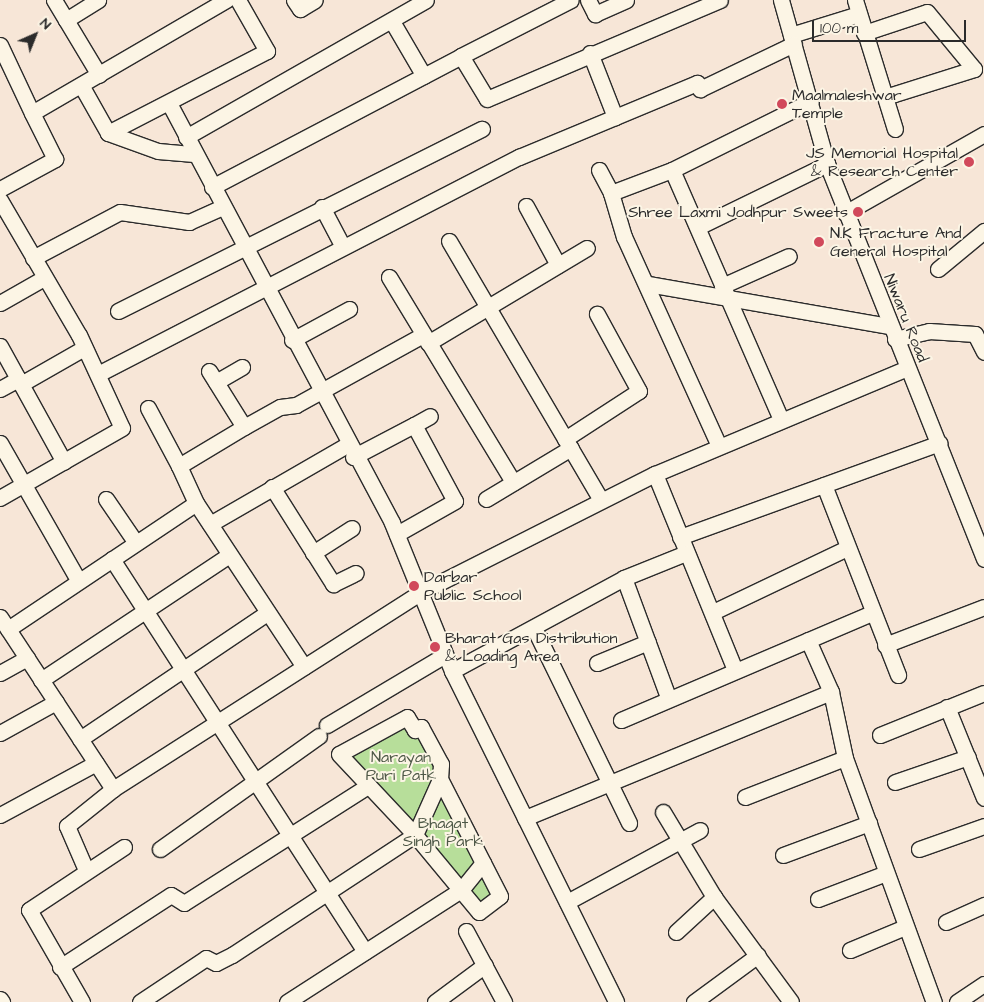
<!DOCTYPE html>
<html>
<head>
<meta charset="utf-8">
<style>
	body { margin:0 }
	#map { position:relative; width:984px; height:1002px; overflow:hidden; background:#f7e6d7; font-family:"Architects Daughter",sans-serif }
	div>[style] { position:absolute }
	.green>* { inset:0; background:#b7de9a }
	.roads { filter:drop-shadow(1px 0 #2b2b2b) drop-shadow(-1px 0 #2b2b2b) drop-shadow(0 1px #2b2b2b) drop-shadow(0 -1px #2b2b2b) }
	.minor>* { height:15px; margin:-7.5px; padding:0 7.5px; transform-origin:7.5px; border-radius:7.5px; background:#fcf5e5 }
	.dots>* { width:14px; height:14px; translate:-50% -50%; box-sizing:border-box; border:2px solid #fcf5e5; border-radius:50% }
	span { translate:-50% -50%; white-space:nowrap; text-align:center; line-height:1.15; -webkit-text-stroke:4px #fcf5e5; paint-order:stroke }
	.poi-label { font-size:16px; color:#2b2b2b }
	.left { translate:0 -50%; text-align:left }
	.right { translate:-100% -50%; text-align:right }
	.street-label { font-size:16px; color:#2b2b2b }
	.park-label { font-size:16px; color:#4e5847 }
	.north { position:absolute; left:10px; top:10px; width:50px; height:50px; -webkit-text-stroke:4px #fcf5e5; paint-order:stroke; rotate:44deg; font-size:14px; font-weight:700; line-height:20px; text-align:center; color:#2b2b2b }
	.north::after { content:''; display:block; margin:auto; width:18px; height:22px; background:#2b2b2b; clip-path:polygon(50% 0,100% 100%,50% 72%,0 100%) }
	.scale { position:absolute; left:812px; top:20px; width:154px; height:22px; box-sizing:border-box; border:2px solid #2b2b2b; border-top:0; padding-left:6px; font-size:15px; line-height:18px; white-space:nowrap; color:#2b2b2b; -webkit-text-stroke:4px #fcf5e5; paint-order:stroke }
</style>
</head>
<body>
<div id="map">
	<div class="green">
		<i style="clip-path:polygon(407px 724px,421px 732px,437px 766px,414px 830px,350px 757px)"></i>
		<i style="clip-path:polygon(442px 788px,496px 895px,478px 907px,420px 834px)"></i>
	</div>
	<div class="roads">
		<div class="minor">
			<i style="left:54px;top:0;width:23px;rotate:59deg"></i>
			<i style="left:66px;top:20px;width:38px;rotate:-32deg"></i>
			<i style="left:294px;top:0;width:11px;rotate:56deg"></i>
			<i style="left:300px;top:9px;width:17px;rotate:-31deg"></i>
			<i style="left:588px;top:0;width:16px;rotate:63deg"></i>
			<i style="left:595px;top:14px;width:34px;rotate:-24deg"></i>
			<i style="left:781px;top:0;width:170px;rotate:74.3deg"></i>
			<i style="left:827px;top:164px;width:425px;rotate:68.3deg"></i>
			<i style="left:855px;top:0;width:135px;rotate:72.8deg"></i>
			<i style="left:66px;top:20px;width:64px;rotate:59deg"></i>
			<i style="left:393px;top:23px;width:61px;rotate:59.7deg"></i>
			<i style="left:864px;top:33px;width:66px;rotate:-18.4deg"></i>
			<i style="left:927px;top:12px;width:74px;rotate:50.5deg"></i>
			<i style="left:974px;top:69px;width:93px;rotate:162.5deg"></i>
			<i style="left:791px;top:35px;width:71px;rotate:-17.2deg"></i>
			<i style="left:0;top:45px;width:75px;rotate:64.8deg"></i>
			<i style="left:32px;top:113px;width:225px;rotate:-30.2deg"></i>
			<i style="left:590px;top:53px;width:69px;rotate:68.7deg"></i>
			<i style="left:461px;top:56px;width:123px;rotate:-27deg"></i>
			<i style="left:81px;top:85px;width:55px;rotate:60.6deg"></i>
			<i style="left:108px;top:133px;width:179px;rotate:-27.3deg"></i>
			<i style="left:267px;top:51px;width:59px;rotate:-119.6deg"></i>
			<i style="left:169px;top:103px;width:476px;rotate:62deg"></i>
			<i style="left:392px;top:523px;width:160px;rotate:67.9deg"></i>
			<i style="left:452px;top:671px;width:369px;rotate:63.6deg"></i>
			<i style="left:108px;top:133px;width:53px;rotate:19.8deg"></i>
			<i style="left:158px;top:151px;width:36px;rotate:5deg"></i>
			<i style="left:186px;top:137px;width:276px;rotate:-29.7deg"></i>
			<i style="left:599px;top:170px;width:26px;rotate:62deg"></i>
			<i style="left:672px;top:170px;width:155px;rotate:-26.4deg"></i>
			<i style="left:212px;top:187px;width:281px;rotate:-27.7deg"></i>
			<i style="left:461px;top:56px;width:50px;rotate:58.8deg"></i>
			<i style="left:487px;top:99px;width:253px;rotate:-23deg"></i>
			<i style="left:0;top:189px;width:63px;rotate:-28.6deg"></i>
			<i style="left:55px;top:159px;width:51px;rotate:-116.6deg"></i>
			<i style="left:0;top:200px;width:156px;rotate:59.7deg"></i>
			<i style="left:79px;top:335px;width:102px;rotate:65.2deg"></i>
			<i style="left:122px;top:428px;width:141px;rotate:150.2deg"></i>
			<i style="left:526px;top:206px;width:67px;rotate:61.5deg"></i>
			<i style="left:322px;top:207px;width:45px;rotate:62.3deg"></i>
			<i style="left:845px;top:213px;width:160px;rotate:-29.6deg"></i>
			<i style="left:698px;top:227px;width:144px;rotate:-26deg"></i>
			<i style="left:449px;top:241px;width:300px;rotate:59.6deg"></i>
			<i style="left:33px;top:258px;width:98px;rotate:-27.9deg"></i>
			<i style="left:120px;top:212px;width:70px;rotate:8.2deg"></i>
			<i style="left:189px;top:222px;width:37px;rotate:-24deg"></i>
			<i style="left:938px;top:269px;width:60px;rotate:-39.6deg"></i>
			<i style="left:389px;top:277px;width:240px;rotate:58.8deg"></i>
			<i style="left:648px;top:284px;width:245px;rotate:9.9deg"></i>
			<i style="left:722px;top:286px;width:73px;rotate:-24.1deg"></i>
			<i style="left:0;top:303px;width:51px;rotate:-29.6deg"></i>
			<i style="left:118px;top:311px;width:407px;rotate:-26.6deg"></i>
			<i style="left:895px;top:339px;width:35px;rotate:-13deg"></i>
			<i style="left:929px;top:331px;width:46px;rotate:3.7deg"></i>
			<i style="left:975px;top:334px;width:20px;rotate:63deg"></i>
			<i style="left:292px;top:340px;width:65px;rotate:-28.5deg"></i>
			<i style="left:428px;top:343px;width:185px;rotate:-30.9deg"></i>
			<i style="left:0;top:346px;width:132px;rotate:61.1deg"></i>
			<i style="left:98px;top:374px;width:474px;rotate:-27.3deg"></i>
			<i style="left:519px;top:157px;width:193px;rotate:-22.6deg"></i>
			<i style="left:697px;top:83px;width:7px;rotate:63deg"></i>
			<i style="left:700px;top:89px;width:104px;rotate:-25.6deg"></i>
			<i style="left:216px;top:382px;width:30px;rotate:-30deg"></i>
			<i style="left:21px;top:384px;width:73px;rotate:-29.7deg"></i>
			<i style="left:0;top:389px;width:21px;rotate:-29deg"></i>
			<i style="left:148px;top:408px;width:66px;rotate:61.9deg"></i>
			<i style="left:414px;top:425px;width:18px;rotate:-29deg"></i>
			<i style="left:244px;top:427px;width:41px;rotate:-29.1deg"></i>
			<i style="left:280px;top:407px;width:16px;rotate:-7deg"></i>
			<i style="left:296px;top:405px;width:145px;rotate:-28.9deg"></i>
			<i style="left:565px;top:439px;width:88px;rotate:-33deg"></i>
			<i style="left:639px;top:391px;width:88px;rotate:-118.6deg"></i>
			<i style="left:0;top:443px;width:158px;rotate:60.3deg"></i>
			<i style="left:719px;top:446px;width:230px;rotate:-114.4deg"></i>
			<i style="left:624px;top:237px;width:46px;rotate:-106.5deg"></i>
			<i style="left:611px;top:193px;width:65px;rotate:-20.7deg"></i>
			<i style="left:672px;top:170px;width:272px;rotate:66.4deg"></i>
			<i style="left:353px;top:457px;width:69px;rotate:-27.7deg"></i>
			<i style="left:414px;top:425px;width:86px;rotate:61.7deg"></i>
			<i style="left:455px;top:501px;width:67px;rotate:150.4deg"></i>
			<i style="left:655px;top:474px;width:209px;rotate:67.8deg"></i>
			<i style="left:824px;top:485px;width:204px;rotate:68.7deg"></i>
			<i style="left:272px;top:487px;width:115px;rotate:57.8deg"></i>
			<i style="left:333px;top:584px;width:25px;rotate:-26deg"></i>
			<i style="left:106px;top:499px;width:53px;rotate:55.7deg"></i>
			<i style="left:486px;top:499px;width:99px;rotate:-31deg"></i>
			<i style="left:196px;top:503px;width:196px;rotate:56.6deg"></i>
			<i style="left:210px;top:524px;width:158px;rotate:-30deg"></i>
			<i style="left:680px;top:537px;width:276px;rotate:-19.9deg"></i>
			<i style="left:313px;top:553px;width:46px;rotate:-32.7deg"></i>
			<i style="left:112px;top:559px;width:467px;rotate:57.2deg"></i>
			<i style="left:624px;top:578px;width:127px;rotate:69.7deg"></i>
			<i style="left:713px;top:612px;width:148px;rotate:-25.5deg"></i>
			<i style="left:0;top:617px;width:206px;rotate:56.7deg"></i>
			<i style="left:113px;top:789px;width:366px;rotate:-32.6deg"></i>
			<i style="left:421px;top:592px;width:262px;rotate:-26.8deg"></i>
			<i style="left:655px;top:474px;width:273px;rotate:-22.8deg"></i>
			<i style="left:534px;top:628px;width:217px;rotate:64deg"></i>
			<i style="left:8px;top:629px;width:226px;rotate:-33.8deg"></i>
			<i style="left:196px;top:503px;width:41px;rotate:-114.7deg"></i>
			<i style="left:179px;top:466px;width:76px;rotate:-31deg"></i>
			<i style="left:244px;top:427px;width:66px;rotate:-122deg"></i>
			<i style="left:808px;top:640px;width:57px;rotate:66.1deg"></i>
			<i style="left:831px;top:692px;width:67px;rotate:78deg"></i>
			<i style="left:845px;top:758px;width:260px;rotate:70deg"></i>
			<i style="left:885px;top:645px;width:106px;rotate:-21deg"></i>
			<i style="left:597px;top:663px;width:55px;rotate:-22.4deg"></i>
			<i style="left:452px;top:671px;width:196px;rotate:-28.4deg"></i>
			<i style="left:624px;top:578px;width:67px;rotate:-22deg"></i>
			<i style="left:0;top:673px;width:31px;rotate:-29deg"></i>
			<i style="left:41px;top:680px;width:226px;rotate:-33.6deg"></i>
			<i style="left:947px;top:707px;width:98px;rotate:67.9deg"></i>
			<i style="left:621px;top:720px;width:273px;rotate:-23.1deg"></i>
			<i style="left:327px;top:725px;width:137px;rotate:-30.7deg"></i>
			<i style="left:0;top:733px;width:64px;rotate:-29deg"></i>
			<i style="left:880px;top:735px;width:112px;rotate:-22deg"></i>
			<i style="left:80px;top:739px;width:225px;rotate:-34deg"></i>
			<i style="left:895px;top:782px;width:77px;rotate:-18.9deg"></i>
			<i style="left:745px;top:797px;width:107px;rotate:-21.3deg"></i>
			<i style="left:663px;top:812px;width:99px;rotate:59deg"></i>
			<i style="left:714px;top:897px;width:130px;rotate:53.7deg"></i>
			<i style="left:0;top:815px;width:109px;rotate:-28.4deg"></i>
			<i style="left:525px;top:818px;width:331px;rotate:-22.4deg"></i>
			<i style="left:160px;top:849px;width:195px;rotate:-35.4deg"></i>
			<i style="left:919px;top:849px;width:69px;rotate:-19.5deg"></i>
			<i style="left:783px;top:855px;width:92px;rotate:-20.4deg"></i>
			<i style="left:86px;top:870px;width:48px;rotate:-113.4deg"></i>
			<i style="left:67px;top:826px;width:59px;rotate:-38.8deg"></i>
			<i style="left:818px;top:899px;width:73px;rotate:-20.9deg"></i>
			<i style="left:567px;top:902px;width:151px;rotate:-28.4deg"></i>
			<i style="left:946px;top:922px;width:42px;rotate:-24.1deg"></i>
			<i style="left:466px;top:931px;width:81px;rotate:61.8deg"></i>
			<i style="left:676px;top:932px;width:52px;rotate:-42.6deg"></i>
			<i style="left:850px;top:950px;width:60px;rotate:-22.7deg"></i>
			<i style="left:60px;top:967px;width:132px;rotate:-33deg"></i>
			<i style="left:171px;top:895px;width:15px;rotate:32deg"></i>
			<i style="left:184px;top:903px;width:219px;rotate:-32.5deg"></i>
			<i style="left:0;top:999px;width:4px;rotate:56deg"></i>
			<i style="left:82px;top:1002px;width:106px;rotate:-119.9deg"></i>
			<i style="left:29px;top:910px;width:114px;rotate:-33.6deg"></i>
			<i style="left:140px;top:1002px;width:79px;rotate:-33.7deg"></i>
			<i style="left:206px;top:958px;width:11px;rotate:27deg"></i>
			<i style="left:216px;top:963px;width:18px;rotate:-27deg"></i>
			<i style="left:232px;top:955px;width:219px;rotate:-33.3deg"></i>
			<i style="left:415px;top:835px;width:61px;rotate:-65.9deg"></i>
			<i style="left:440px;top:779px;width:15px;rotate:-86deg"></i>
			<i style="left:441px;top:764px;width:42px;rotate:-118.4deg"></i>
			<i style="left:421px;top:727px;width:7px;rotate:153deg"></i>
			<i style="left:415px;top:730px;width:15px;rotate:-122deg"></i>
			<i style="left:407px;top:717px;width:77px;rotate:151.4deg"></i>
			<i style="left:339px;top:754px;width:111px;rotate:46.8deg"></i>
			<i style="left:415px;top:835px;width:100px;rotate:50.3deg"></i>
			<i style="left:479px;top:912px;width:26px;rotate:-37deg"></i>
			<i style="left:500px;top:896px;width:131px;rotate:-117.1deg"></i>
			<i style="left:287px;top:1002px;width:207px;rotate:-32.8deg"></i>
			<i style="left:461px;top:890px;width:35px;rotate:-51deg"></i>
			<i style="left:435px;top:1002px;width:62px;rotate:-36.5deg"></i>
			<i style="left:694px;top:1002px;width:79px;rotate:-36.3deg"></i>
			<i style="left:957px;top:1002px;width:32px;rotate:-34deg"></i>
		</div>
	</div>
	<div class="dots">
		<i style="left:782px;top:104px;background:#d1495b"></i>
		<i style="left:969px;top:162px;background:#d1495b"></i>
		<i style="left:858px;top:212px;background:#d1495b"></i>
		<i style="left:819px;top:242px;background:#d1495b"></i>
		<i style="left:414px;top:586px;background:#d1495b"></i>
		<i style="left:435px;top:647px;background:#d1495b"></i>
	</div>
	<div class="poi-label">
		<span class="left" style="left:792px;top:104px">Maalmaleshwar<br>Temple</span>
		<span class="right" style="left:958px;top:162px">JS Memorial Hospital<br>&amp; Research Center</span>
		<span class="right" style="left:848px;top:212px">Shree Laxmi Jodhpur Sweets</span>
		<span class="left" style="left:830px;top:242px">N.K Fracture And<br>General Hospital</span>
		<span class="left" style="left:424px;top:586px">Darbar<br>Public School</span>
		<span class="left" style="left:445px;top:647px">Bharat Gas Distribution<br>&amp; Loading Area</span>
	</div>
	<div class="street-label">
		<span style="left:906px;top:318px;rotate:68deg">Niwaru Road</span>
	</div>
	<div class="park-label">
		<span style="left:401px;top:766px">Narayan<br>Puri Patk</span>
		<span style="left:443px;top:832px">Bhagat<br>Singh Park</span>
	</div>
	<div class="north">N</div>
	<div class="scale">100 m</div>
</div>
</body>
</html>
